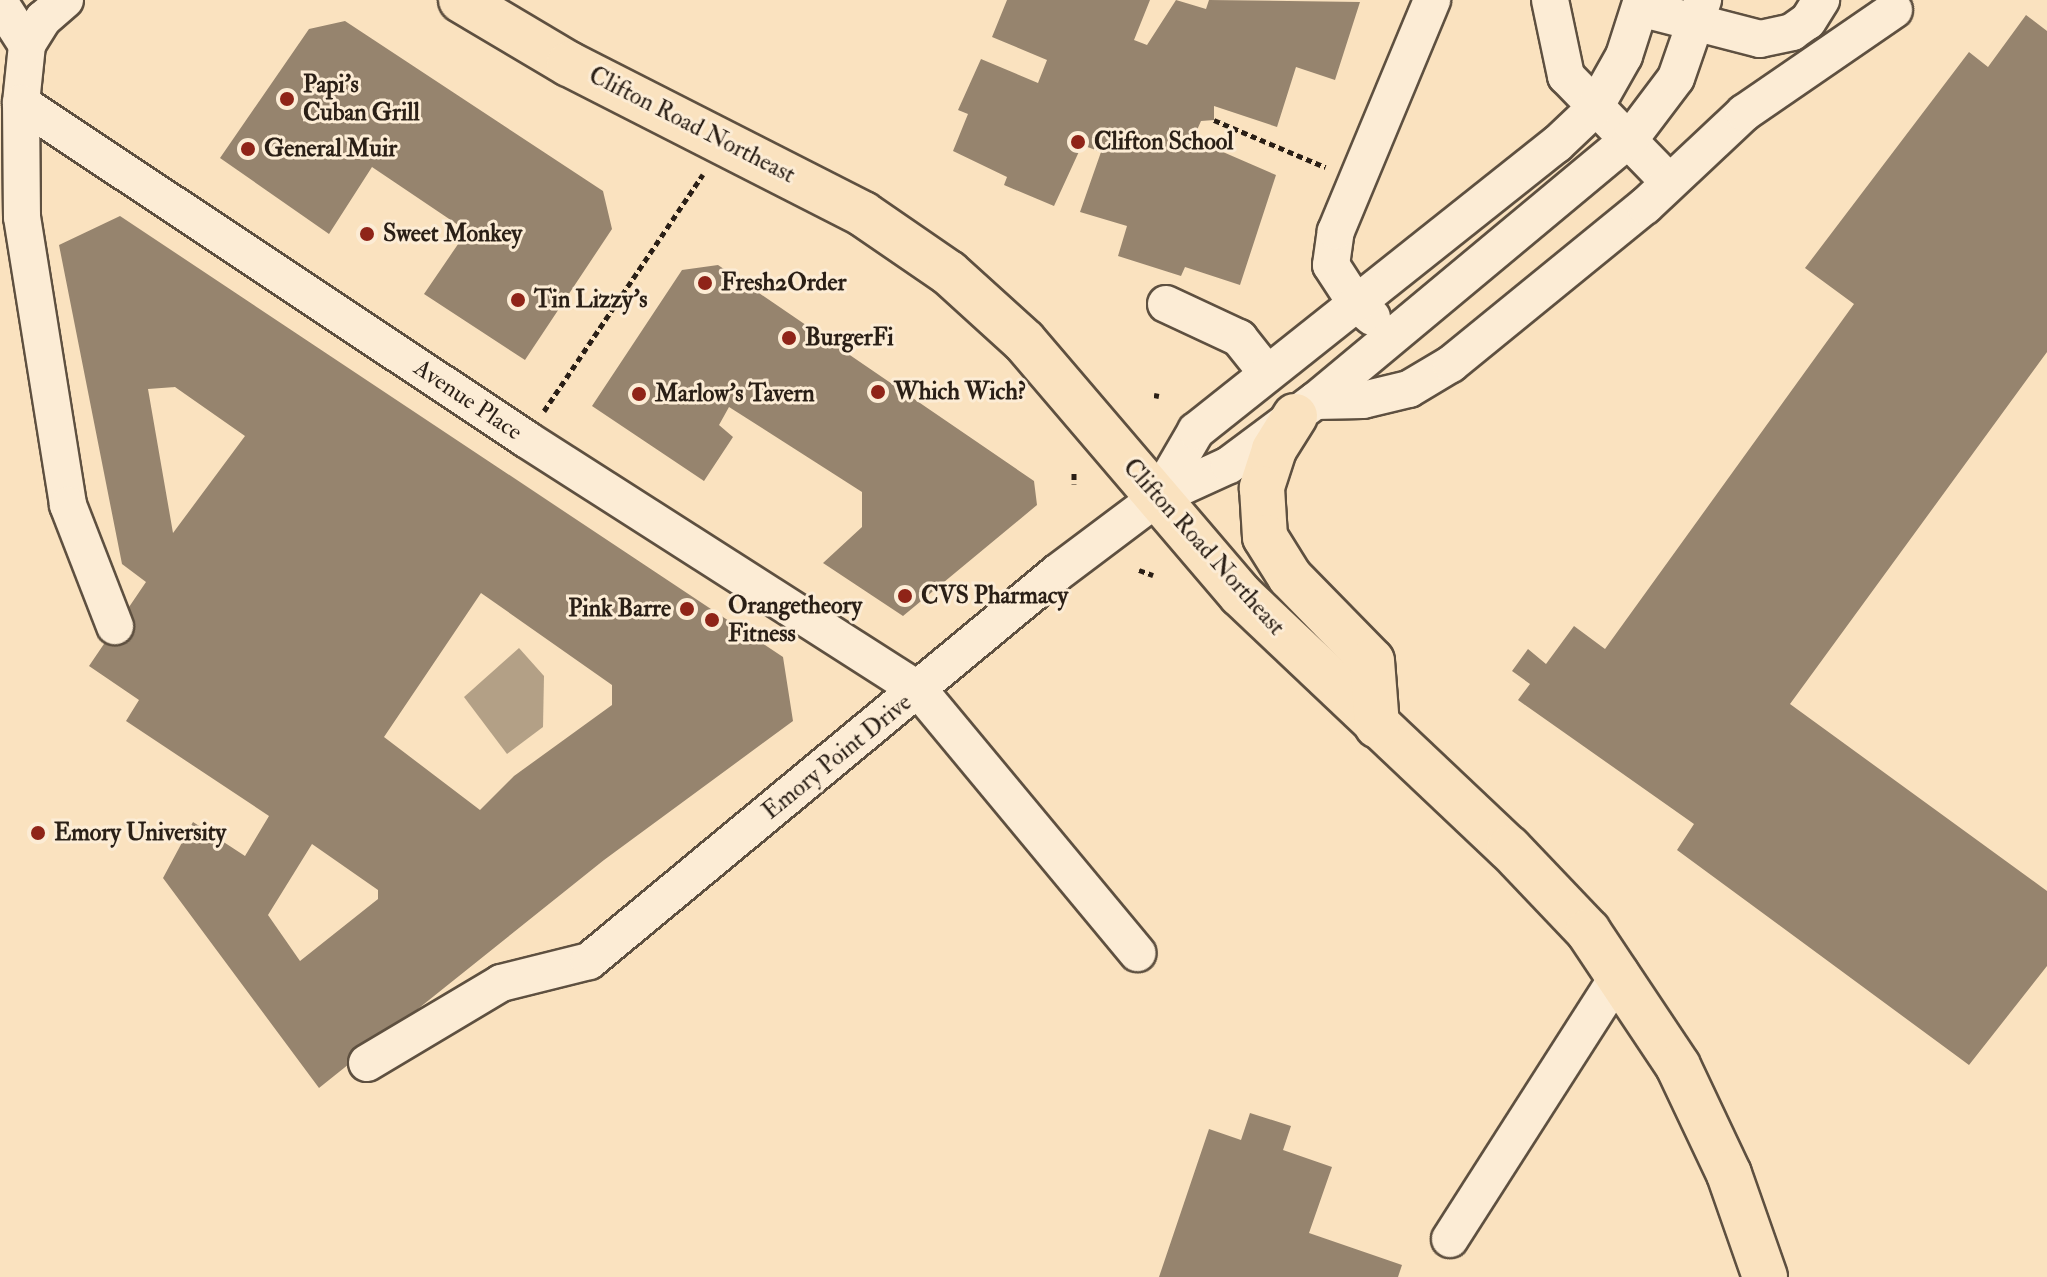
<!DOCTYPE html>
<html>
<head>
<meta charset="utf-8">
<style>
	body { margin:0 }
	#map { position:relative; width:2047px; height:1277px; overflow:hidden; background:#fae2bf; font-family:"IM FELL Double Pica",serif }
	div>[style] { position:absolute }
	.water>* { inset:0; background:#b3a086 }
	.building>* { inset:0; background:#96846e }
	.path>* { height:5px; margin-top:-2.5px; transform-origin:0; background:repeating-linear-gradient(90deg,#2a1f16 0 6px,transparent 0 10px) }
	.roads { filter:drop-shadow(2px 0 #5e5040) drop-shadow(-2px 0 #5e5040) drop-shadow(0 2px #5e5040) drop-shadow(0 -2px #5e5040) }
	.minor>* { height:36px; margin:-18px; padding:0 18px; transform-origin:18px; border-radius:18px; background:#fcecd5 }
	.major>* { height:44px; margin:-22px; padding:0 22px; transform-origin:22px; border-radius:22px; background:#fae2bf }
	.dots>* { width:22px; height:22px; translate:-50% -50%; box-sizing:border-box; border:4px solid #fcecd5; border-radius:50% }
	span { translate:-50% -50%; white-space:nowrap; text-align:center; line-height:1.15; -webkit-text-stroke:6px #fcecd5; paint-order:stroke }
	.poi-label { font-size:24px; color:#2a1f16; font-weight:700 }
	.left { translate:0 -50%; text-align:left }
	.right { translate:-100% -50%; text-align:right }
	.street-label { font-size:24px; color:#2a1f16 }
</style>
</head>
<body>
<div id="map">
	<div class="water">
		<i style="clip-path:polygon(519px 648px,544px 676px,543px 727px,507px 754px,464px 697px)"></i>
	</div>
	<div class="building">
		<i style="clip-path:polygon(1007px 0,1150px 0,1134px 40px,1147px 45px,1176px 0,1206px 9px,1209px 0,1360px 2px,1335px 80px,1296px 67px,1277px 127px,1214px 106px,1214px 120px,1201px 121px,1193px 139px,1276px 175px,1240px 285px,1185px 267px,1181px 276px,1118px 256px,1127px 226px,1080px 212px,1101px 152px,1082px 145px,1054px 206px,1004px 185px,1007px 177px,953px 151px,968px 114px,958px 110px,981px 59px,1038px 83px,1047px 60px,992px 37px)"></i>
		<i style="clip-path:polygon(2026px 15px,2047px 31px,2047px 352px,1790px 704px,2047px 891px,2047px 966px,1969px 1065px,1677px 850px,1694px 824px,1518px 700px,1530px 684px,1512px 671px,1528px 649px,1546px 664px,1574px 626px,1605px 649px,1854px 304px,1805px 268px,1969px 52px,1988px 67px)"></i>
		<i style="clip-path:polygon(345px 21px,603px 191px,612px 229px,525px 360px,424px 294px,467px 231px,372px 167px,329px 234px,220px 158px,309px 29px)"></i>
		<i style="clip-path:polygon(evenodd,120px 216px,783px 657px,793px 721px,604px 860px,319px 1088px,163px 878px,193px 822px,245px 856px,269px 816px,126px 721px,139px 700px,89px 666px,146px 582px,122px 564px,59px 245px,120px 216px,175px 387px,245px 436px,173px 533px,148px 389px,175px 387px,120px 216px,481px 593px,612px 685px,612px 705px,514px 776px,480px 810px,384px 737px,481px 593px,120px 216px,312px 844px,378px 890px,378px 899px,300px 961px,268px 915px,312px 844px)"></i>
		<i style="clip-path:polygon(718px 265px,1034px 481px,1037px 505px,903px 616px,823px 563px,862px 527px,862px 492px,729px 407px,719px 425px,733px 437px,704px 481px,592px 406px,682px 270px)"></i>
		<i style="clip-path:polygon(1250px 1113px,1291px 1126px,1283px 1150px,1332px 1167px,1309px 1233px,1402px 1265px,1398px 1277px,1159px 1277px,1209px 1129px,1241px 1140px)"></i>
	</div>
	<div class="path">
		<i style="left:1214px;top:120px;width:121px;rotate:22.9deg"></i>
		<i style="left:1154px;top:395px;width:5px;rotate:11deg"></i>
		<i style="left:544px;top:411px;width:285px;rotate:-56.1deg"></i>
		<i style="left:1074px;top:473px;width:11px;rotate:90deg"></i>
		<i style="left:1139px;top:570px;width:15px;rotate:20deg"></i>
	</div>
	<div class="roads">
		<div class="minor">
			<i style="left:65px;top:0;width:29px;rotate:139deg"></i>
			<i style="left:43px;top:19px;width:31px;rotate:122deg"></i>
			<i style="left:27px;top:45px;width:58px;rotate:95.9deg"></i>
			<i style="left:21px;top:103px;width:114px;rotate:89.5deg"></i>
			<i style="left:22px;top:217px;width:292px;rotate:80.9deg"></i>
			<i style="left:68px;top:505px;width:130px;rotate:68.8deg"></i>
			<i style="left:1550px;top:0;width:78px;rotate:78.1deg"></i>
			<i style="left:1566px;top:76px;width:146px;rotate:45.8deg"></i>
			<i style="left:0;top:3px;width:50px;rotate:57.3deg"></i>
			<i style="left:1640px;top:8px;width:124px;rotate:14.5deg"></i>
			<i style="left:1760px;top:39px;width:33px;rotate:-12deg"></i>
			<i style="left:1792px;top:32px;width:19px;rotate:-35deg"></i>
			<i style="left:1808px;top:21px;width:25px;rotate:-58deg"></i>
			<i style="left:21px;top:103px;width:607px;rotate:33.64deg"></i>
			<i style="left:526px;top:439px;width:466px;rotate:32.6deg"></i>
			<i style="left:919px;top:690px;width:342px;rotate:50.3deg"></i>
			<i style="left:1166px;top:304px;width:81px;rotate:25deg"></i>
			<i style="left:1239px;top:338px;width:43px;rotate:51.5deg"></i>
			<i style="left:1372px;top:317px;width:23px;rotate:-139deg"></i>
			<i style="left:1355px;top:302px;width:44px;rotate:-123deg"></i>
			<i style="left:1331px;top:265px;width:34px;rotate:-82deg"></i>
			<i style="left:1336px;top:231px;width:250px;rotate:-67.4deg"></i>
			<i style="left:1315px;top:401px;width:48px;rotate:-1.2deg"></i>
			<i style="left:1363px;top:400px;width:47px;rotate:-13.4deg"></i>
			<i style="left:1409px;top:389px;width:49px;rotate:-30.8deg"></i>
			<i style="left:1451px;top:364px;width:250px;rotate:-39.2deg"></i>
			<i style="left:1645px;top:206px;width:136px;rotate:-43.2deg"></i>
			<i style="left:1744px;top:113px;width:182px;rotate:-34.5deg"></i>
			<i style="left:1157px;top:498px;width:78px;rotate:-59.8deg"></i>
			<i style="left:1196px;top:431px;width:460px;rotate:-38.5deg"></i>
			<i style="left:1556px;top:145px;width:52px;rotate:-43.5deg"></i>
			<i style="left:1594px;top:109px;width:61px;rotate:-60.5deg"></i>
			<i style="left:1624px;top:56px;width:59px;rotate:-72.2deg"></i>
			<i style="left:367px;top:1063px;width:156px;rotate:-30.8deg"></i>
			<i style="left:501px;top:983px;width:91px;rotate:-14deg"></i>
			<i style="left:589px;top:961px;width:608px;rotate:-39.66deg"></i>
			<i style="left:1057px;top:573px;width:125px;rotate:-36.9deg"></i>
			<i style="left:1157px;top:498px;width:79px;rotate:-24.6deg"></i>
			<i style="left:1229px;top:465px;width:107px;rotate:-36.7deg"></i>
			<i style="left:1315px;top:401px;width:410px;rotate:-39.8deg"></i>
			<i style="left:1630px;top:139px;width:76px;rotate:-53deg"></i>
			<i style="left:1676px;top:78px;width:83px;rotate:-70.9deg"></i>
			<i style="left:1450px;top:1239px;width:316px;rotate:-57.4deg"></i>
		</div>
		<div class="major">
			<i style="left:461px;top:0;width:126px;rotate:30.7deg"></i>
			<i style="left:569px;top:64px;width:330px;rotate:27deg"></i>
			<i style="left:863px;top:214px;width:104px;rotate:34.5deg"></i>
			<i style="left:949px;top:273px;width:101px;rotate:42.2deg"></i>
			<i style="left:1024px;top:341px;width:334px;rotate:49.5deg"></i>
			<i style="left:1241px;top:595px;width:369px;rotate:43.4deg"></i>
			<i style="left:1509px;top:848px;width:115px;rotate:46.4deg"></i>
			<i style="left:1588px;top:931px;width:162px;rotate:56.3deg"></i>
			<i style="left:1678px;top:1066px;width:119px;rotate:64.7deg"></i>
			<i style="left:1729px;top:1174px;width:109px;rotate:70.7deg"></i>
			<i style="left:1295px;top:416px;width:40px;rotate:122deg"></i>
			<i style="left:1274px;top:450px;width:40px;rotate:108deg"></i>
			<i style="left:1262px;top:488px;width:49px;rotate:86.5deg"></i>
			<i style="left:1265px;top:537px;width:47px;rotate:58deg"></i>
			<i style="left:1290px;top:577px;width:117px;rotate:45.7deg"></i>
			<i style="left:1372px;top:661px;width:65px;rotate:85.6deg"></i>
		</div>
	</div>
	<div class="dots">
		<i style="left:287px;top:99px;background:#8f2418"></i>
		<i style="left:1078px;top:142px;background:#8f2418"></i>
		<i style="left:248px;top:149px;background:#8f2418"></i>
		<i style="left:367px;top:234px;background:#8f2418"></i>
		<i style="left:705px;top:283px;background:#8f2418"></i>
		<i style="left:518px;top:300px;background:#8f2418"></i>
		<i style="left:789px;top:338px;background:#8f2418"></i>
		<i style="left:878px;top:392px;background:#8f2418"></i>
		<i style="left:639px;top:394px;background:#8f2418"></i>
		<i style="left:905px;top:596px;background:#8f2418"></i>
		<i style="left:687px;top:609px;background:#8f2418"></i>
		<i style="left:712px;top:620px;background:#8f2418"></i>
		<i style="left:38px;top:833px;background:#8f2418"></i>
	</div>
	<div class="poi-label">
		<span class="left" style="left:303px;top:99px">Papi's<br>Cuban Grill</span>
		<span class="left" style="left:1094px;top:142px">Clifton School</span>
		<span class="left" style="left:264px;top:149px">General Muir</span>
		<span class="left" style="left:383px;top:234px">Sweet Monkey</span>
		<span class="left" style="left:721px;top:283px">Fresh2Order</span>
		<span class="left" style="left:534px;top:300px">Tin Lizzy's</span>
		<span class="left" style="left:805px;top:338px">BurgerFi</span>
		<span class="left" style="left:894px;top:392px">Which Wich?</span>
		<span class="left" style="left:655px;top:394px">Marlow's Tavern</span>
		<span class="left" style="left:921px;top:596px">CVS Pharmacy</span>
		<span class="left" style="left:728px;top:620px">Orangetheory<br>Fitness</span>
		<span class="right" style="left:671px;top:609px">Pink Barre</span>
		<span class="left" style="left:54px;top:833px">Emory University</span>
	</div>
	<div class="street-label">
		<span style="left:692px;top:125px;rotate:27deg">Clifton Road Northeast</span>
		<span style="left:468px;top:400px;rotate:34deg">Avenue Place</span>
		<span style="left:1204px;top:547px;rotate:48deg">Clifton Road Northeast</span>
		<span style="left:837px;top:757px;rotate:-39deg">Emory Point Drive</span>
	</div>
</div>
</body>
</html>
